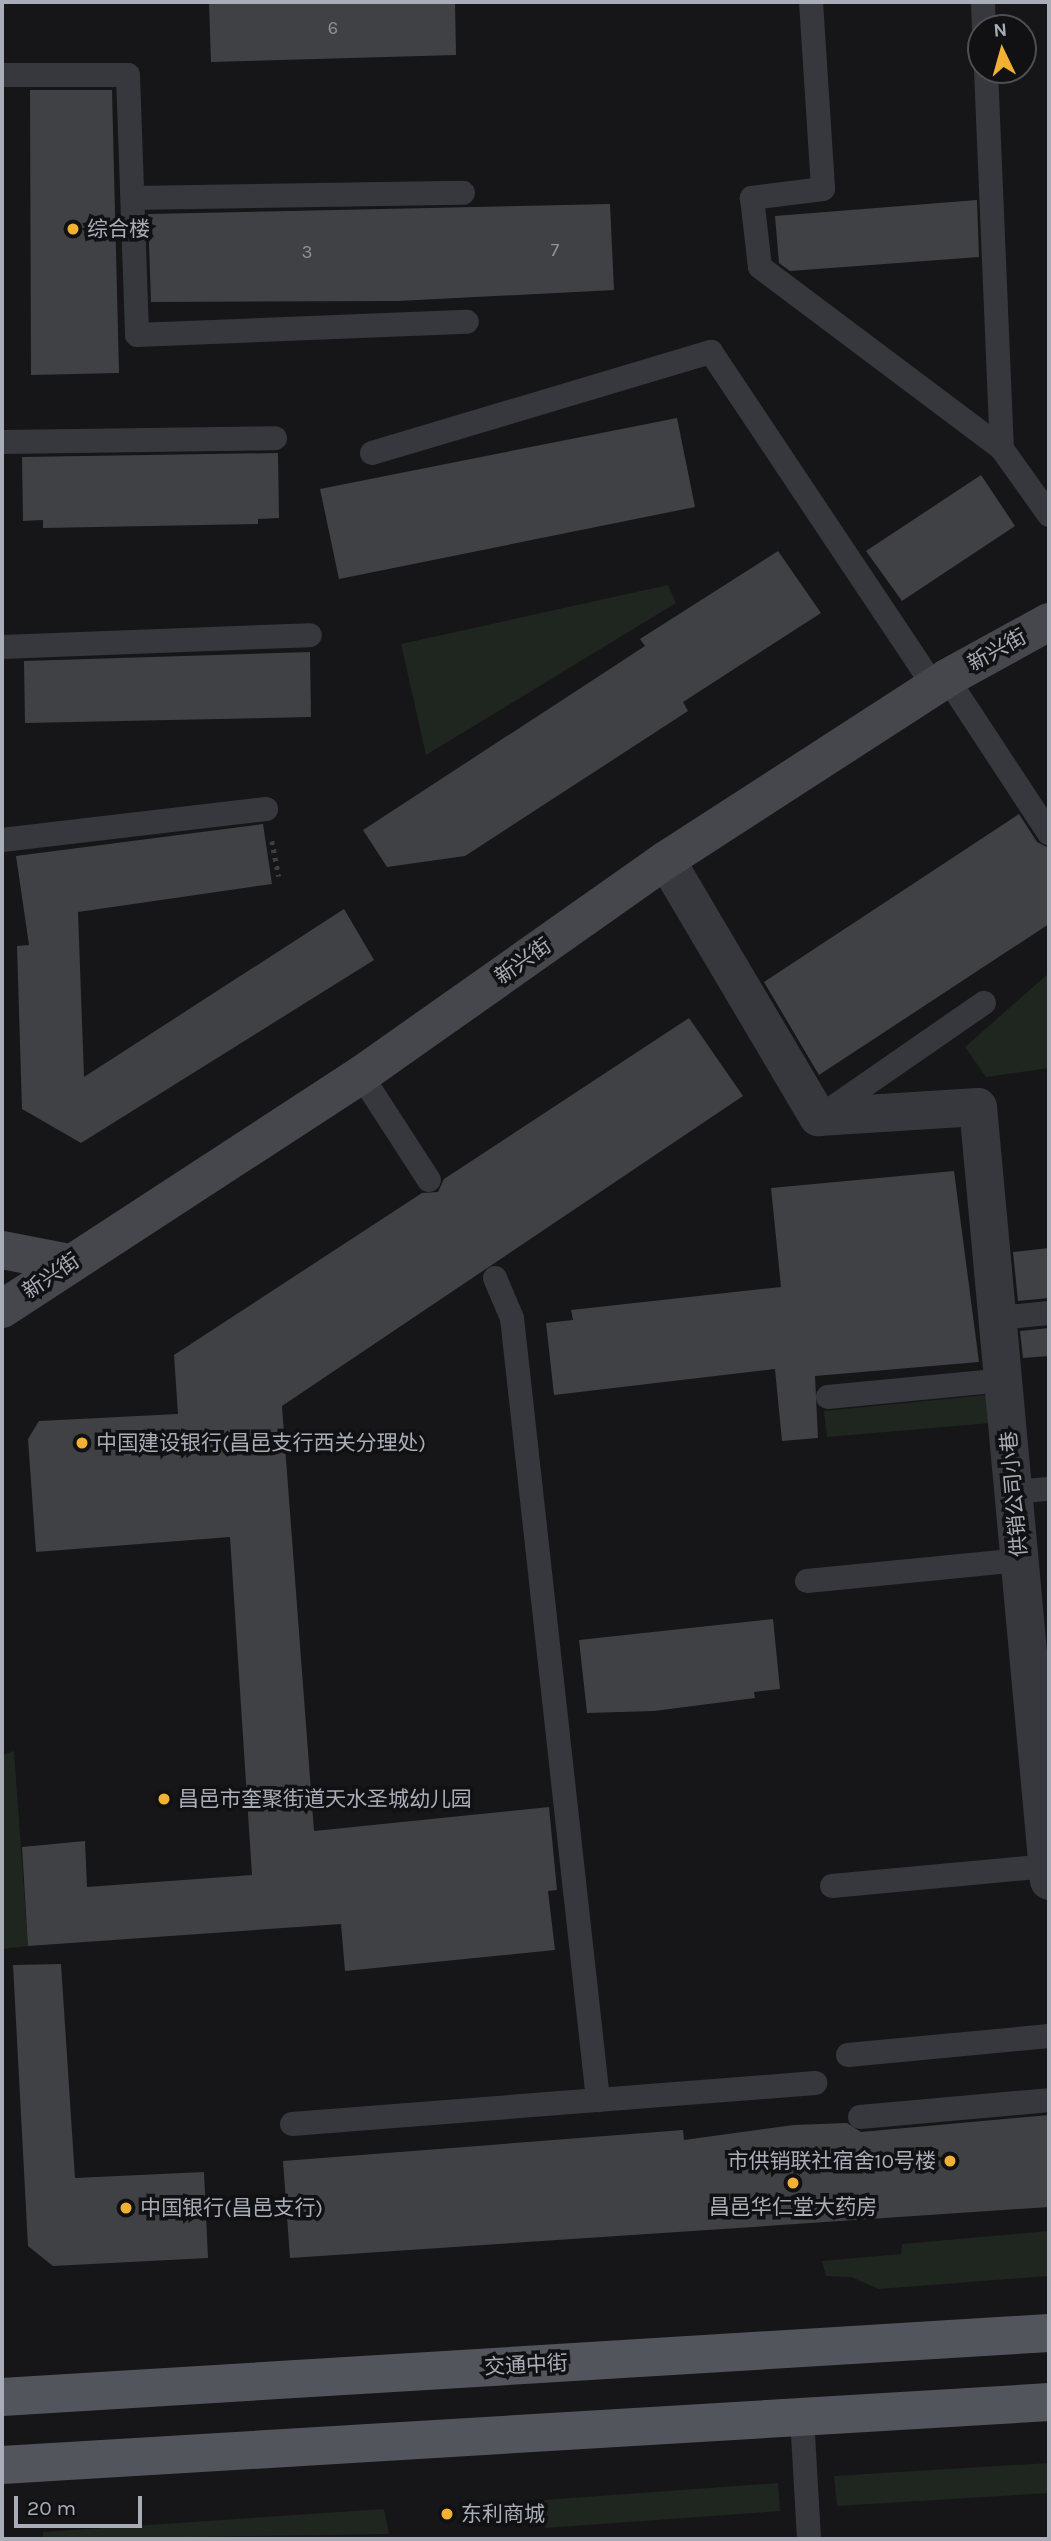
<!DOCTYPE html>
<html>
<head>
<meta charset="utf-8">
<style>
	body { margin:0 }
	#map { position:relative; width:1051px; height:2541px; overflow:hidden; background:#161618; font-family:Karla,"Noto Sans SC",sans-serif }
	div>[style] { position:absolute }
	.green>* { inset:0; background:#1e261f }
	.building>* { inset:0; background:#404145 }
	.path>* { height:4.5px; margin-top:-2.25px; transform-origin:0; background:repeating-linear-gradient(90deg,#3d3f44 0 3.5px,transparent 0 8.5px) }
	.lane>* { height:24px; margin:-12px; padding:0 12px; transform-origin:12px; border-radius:12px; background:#37383d }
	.street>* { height:38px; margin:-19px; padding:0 19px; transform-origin:19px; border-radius:19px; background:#37383d }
	.secondary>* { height:38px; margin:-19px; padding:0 19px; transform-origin:19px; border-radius:19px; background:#45474d }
	.primary>* { height:38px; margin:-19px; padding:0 19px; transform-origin:19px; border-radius:19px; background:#53555c }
	.dots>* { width:19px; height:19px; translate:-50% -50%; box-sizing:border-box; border:4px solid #111113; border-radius:50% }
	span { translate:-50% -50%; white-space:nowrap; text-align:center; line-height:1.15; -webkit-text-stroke:7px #111113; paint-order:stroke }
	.number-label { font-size:18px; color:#8e929b }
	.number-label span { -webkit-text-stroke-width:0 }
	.poi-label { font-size:21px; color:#a8adb8 }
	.left { translate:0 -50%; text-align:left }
	.right { translate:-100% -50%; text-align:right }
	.street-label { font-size:21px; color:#a8adb8 }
	.frame { position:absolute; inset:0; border:4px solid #a8adb8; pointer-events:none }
	.north { position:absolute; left:967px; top:14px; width:70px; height:70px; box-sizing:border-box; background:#111113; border:2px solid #4d4f55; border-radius:50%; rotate:355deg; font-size:19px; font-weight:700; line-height:28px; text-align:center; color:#a8adb8 }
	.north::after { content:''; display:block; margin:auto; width:24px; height:32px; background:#f2b134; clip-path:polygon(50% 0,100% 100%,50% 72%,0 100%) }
	.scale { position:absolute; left:14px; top:2496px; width:128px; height:32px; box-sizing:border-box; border:4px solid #a8adb8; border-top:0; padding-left:9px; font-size:21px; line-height:24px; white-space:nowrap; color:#a8adb8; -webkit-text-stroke:5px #111113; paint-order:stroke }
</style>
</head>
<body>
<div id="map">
	<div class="green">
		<i style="clip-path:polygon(668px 585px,676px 603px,426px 755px,401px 644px)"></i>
		<i style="clip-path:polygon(1049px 973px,1049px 1068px,986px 1077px,965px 1047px)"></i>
		<i style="clip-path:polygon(987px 1395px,991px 1423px,827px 1437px,824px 1411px)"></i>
		<i style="clip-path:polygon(14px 1751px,28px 1946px,2px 1949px,2px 1755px)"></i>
		<i style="clip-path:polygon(1049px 2231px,1049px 2276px,879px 2289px,851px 2277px,826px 2276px,822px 2261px,901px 2254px,902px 2244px)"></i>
		<i style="clip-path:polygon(1049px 2463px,1049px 2493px,837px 2506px,834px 2476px)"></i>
		<i style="clip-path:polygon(778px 2483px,780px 2511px,545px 2528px,544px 2500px)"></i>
		<i style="clip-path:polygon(384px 2509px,389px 2534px,43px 2539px,43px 2532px)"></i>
	</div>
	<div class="building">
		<i style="clip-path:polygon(209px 2px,455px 2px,456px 55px,211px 62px)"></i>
		<i style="clip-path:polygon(30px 90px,112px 90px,119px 373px,31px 375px)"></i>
		<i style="clip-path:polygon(977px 200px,979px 257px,790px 271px,779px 263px,775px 216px)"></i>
		<i style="clip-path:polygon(610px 204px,614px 290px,398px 301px,151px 302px,148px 214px)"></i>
		<i style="clip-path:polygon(677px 418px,695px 507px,339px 579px,320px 489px)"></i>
		<i style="clip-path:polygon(278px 453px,279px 518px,258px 519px,258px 524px,43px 528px,43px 520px,23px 521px,22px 457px)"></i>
		<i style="clip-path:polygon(981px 475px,1015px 526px,902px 601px,866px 551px)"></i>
		<i style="clip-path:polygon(778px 551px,821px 613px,683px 702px,688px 711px,465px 856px,387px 867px,363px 830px,645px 646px,640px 639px)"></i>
		<i style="clip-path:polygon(310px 652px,311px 717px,25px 723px,24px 661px)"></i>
		<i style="clip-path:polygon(1019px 814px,1037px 842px,1049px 848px,1049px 924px,819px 1075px,764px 982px)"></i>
		<i style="clip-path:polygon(263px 824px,272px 884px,78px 912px,84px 1077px,344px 909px,374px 960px,81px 1143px,22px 1109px,17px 946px,29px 945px,16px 856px)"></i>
		<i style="clip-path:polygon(689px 1018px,743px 1096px,282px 1406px,314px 1831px,549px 1807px,557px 1890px,548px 1891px,555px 1950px,345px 1971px,341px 1924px,28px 1946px,22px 1847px,85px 1841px,87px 1887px,252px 1875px,230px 1537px,36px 1552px,28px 1439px,39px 1421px,178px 1414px,174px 1355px,422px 1193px,438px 1192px,444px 1179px)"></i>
		<i style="clip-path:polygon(954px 1171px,979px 1362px,815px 1376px,818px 1438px,782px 1441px,775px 1369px,554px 1395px,546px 1323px,573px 1320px,571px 1310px,781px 1287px,771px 1188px)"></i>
		<i style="clip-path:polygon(1049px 1248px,1049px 1298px,1018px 1301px,1013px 1252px)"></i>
		<i style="clip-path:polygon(1049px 1328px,1049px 1356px,1023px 1358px,1020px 1331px)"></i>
		<i style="clip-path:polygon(773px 1619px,780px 1689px,754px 1692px,755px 1698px,654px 1711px,587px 1713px,579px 1640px)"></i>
		<i style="clip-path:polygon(61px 1964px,75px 2178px,204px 2172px,208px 2258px,53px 2266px,28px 2246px,13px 1965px)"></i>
		<i style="clip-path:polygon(1049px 2115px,1049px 2207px,290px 2258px,283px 2161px,683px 2130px,684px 2140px,794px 2125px,847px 2123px,861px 2132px)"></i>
	</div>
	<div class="path">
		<i style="left:272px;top:841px;width:36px;rotate:79deg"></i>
	</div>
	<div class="lane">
		<i style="left:811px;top:2px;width:187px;rotate:86.3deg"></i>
		<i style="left:823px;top:189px;width:72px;rotate:172.8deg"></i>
		<i style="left:752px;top:198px;width:69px;rotate:83.4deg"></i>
		<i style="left:760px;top:267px;width:303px;rotate:36.9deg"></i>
		<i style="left:1002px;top:449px;width:81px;rotate:54.5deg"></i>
		<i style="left:983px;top:2px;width:26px;rotate:88deg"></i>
		<i style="left:986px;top:70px;width:379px;rotate:87.6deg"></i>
		<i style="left:2px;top:75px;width:126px"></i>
		<i style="left:128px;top:75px;width:260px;rotate:88deg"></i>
		<i style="left:137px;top:335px;width:330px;rotate:-2.3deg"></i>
		<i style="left:133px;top:198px;width:330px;rotate:-0.9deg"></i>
		<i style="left:2px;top:442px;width:273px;rotate:-0.8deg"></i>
		<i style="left:372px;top:453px;width:354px;rotate:-16.6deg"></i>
		<i style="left:711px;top:352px;width:402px;rotate:56.3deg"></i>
		<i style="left:2px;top:647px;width:308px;rotate:-2.2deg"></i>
		<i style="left:947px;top:678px;width:186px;rotate:56.7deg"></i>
		<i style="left:2px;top:840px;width:266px;rotate:-6.7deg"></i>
		<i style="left:361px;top:1075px;width:125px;rotate:57.1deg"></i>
		<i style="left:822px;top:1115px;width:197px;rotate:-34.7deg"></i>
		<i style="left:495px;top:1278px;width:43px;rotate:67deg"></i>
		<i style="left:512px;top:1318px;width:787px;rotate:83.72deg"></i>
		<i style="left:998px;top:1318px;width:51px;rotate:-5.6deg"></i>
		<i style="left:828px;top:1397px;width:176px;rotate:-5.5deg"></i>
		<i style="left:1013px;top:1492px;width:36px;rotate:-5deg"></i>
		<i style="left:807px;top:1581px;width:214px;rotate:-5.6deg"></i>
		<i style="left:832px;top:1886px;width:217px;rotate:-5.3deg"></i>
		<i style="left:848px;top:2055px;width:202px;rotate:-5.4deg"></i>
		<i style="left:860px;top:2117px;width:190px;rotate:-5.1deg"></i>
		<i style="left:292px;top:2124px;width:525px;rotate:-4.48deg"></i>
		<i style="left:802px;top:2417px;width:122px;rotate:86.7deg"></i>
	</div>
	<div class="street">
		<i style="left:666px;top:860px;width:299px;rotate:59.4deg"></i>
		<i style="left:818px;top:1117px;width:160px;rotate:-3.6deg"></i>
		<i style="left:978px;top:1107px;width:777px;rotate:84.76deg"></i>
	</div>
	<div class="secondary">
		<i style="left:2px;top:1250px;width:68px;rotate:11deg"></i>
		<i style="left:2px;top:1309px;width:429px;rotate:-33.1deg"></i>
		<i style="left:361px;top:1075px;width:373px;rotate:-35.2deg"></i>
		<i style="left:666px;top:860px;width:335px;rotate:-32.9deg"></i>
		<i style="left:947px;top:678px;width:116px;rotate:-28.8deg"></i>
	</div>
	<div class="primary">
		<i style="left:2px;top:2397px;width:1049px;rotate:-3.5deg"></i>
		<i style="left:2px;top:2465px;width:1049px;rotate:-3.44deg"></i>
	</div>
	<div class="dots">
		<i style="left:73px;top:229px;background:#f2b134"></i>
		<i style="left:82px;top:1443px;background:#f2b134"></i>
		<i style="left:164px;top:1799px;background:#f2b134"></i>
		<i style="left:950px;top:2161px;background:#f2b134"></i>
		<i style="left:793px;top:2183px;background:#f2b134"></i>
		<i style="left:126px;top:2208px;background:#f2b134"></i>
		<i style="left:447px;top:2514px;background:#f2b134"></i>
	</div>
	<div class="number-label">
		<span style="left:333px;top:28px">6</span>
		<span style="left:555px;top:250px">7</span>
		<span style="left:307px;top:252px">3</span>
	</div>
	<div class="poi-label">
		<span class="left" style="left:87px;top:229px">综合楼</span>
		<span class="left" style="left:96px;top:1443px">中国建设银行(昌邑支行西关分理处)</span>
		<span class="left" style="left:178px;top:1799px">昌邑市奎聚街道天水圣城幼儿园</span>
		<span class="right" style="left:936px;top:2161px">市供销联社宿舍10号楼</span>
		<span style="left:793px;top:2207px">昌邑华仁堂大药房</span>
		<span class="left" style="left:140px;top:2208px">中国银行(昌邑支行)</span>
		<span class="left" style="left:461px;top:2514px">东利商城</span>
	</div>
	<div class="street-label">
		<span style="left:997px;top:650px;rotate:-29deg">新兴街</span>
		<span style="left:523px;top:961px;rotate:-35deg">新兴街</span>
		<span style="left:51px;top:1276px;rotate:-34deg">新兴街</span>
		<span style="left:1014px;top:1494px;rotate:-95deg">供销公司小巷</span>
		<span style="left:526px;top:2365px;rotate:-3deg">交通中街</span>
	</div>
	<div class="frame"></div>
	<div class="north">N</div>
	<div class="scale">20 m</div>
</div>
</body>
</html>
